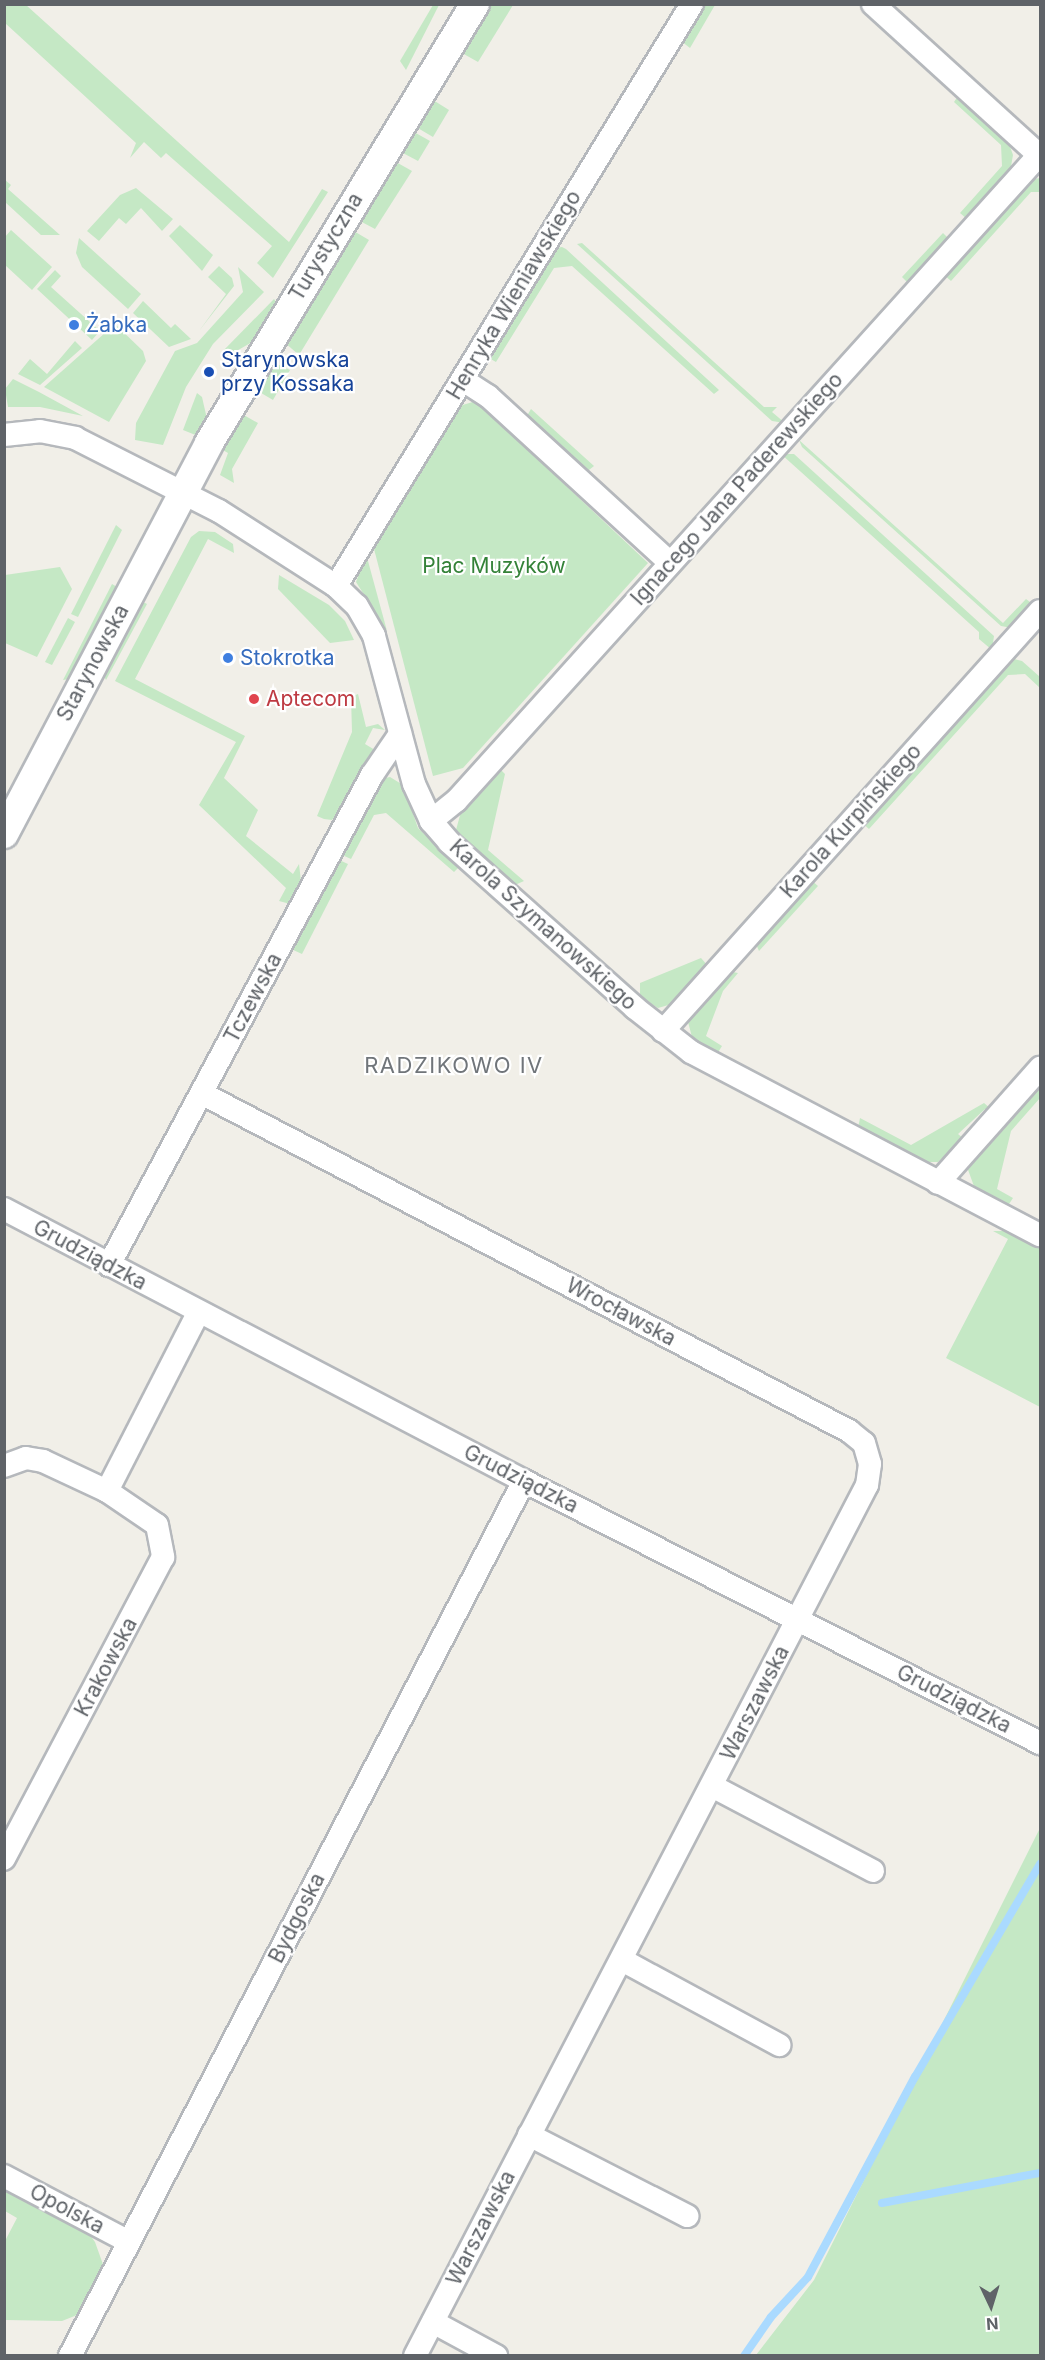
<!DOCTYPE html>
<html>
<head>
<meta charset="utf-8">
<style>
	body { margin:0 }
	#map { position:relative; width:1045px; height:2360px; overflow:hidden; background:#f1efe8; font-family:Inter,sans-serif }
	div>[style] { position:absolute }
	.green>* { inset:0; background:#c5e8c5 }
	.stream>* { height:8px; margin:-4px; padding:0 4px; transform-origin:4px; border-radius:4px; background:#aadaff }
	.roads { filter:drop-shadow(2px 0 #b5b8bc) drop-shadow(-2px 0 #b5b8bc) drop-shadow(0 2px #b5b8bc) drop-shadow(0 -2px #b5b8bc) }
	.minor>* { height:22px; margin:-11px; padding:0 11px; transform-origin:11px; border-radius:11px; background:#fff }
	.tertiary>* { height:28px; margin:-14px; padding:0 14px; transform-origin:14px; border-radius:14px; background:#fff }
	.dots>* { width:16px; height:16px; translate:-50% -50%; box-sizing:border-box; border:3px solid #fff; border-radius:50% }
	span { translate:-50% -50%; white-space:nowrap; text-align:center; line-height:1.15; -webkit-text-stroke:4.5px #fff; paint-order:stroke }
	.street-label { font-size:21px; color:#5f6368 }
	.shop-label { font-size:21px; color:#366cbe }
	.left { translate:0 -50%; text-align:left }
	.transit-label { font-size:21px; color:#164399 }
	.park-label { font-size:21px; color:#348238 }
	.health-label { font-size:21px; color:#be3a42 }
	.neighbourhood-label { font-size:22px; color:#70757a; letter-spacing:1.5px }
	.frame { position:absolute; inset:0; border:6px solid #5f6368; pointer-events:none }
	.north { position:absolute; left:961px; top:2276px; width:60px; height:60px; -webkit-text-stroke:4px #fff; paint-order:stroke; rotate:176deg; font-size:16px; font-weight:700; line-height:24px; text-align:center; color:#5f6368 }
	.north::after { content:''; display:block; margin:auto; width:21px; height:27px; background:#5f6368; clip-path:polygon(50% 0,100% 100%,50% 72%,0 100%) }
</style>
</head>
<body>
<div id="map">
	<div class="green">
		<i style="clip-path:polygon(4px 5px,26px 5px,289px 242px,322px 189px,328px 192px,273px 278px,257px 263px,272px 246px,166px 153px,161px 158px,144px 142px,130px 158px,136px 143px,5px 23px)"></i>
		<i style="clip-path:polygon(433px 5px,439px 5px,406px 70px,400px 61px)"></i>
		<i style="clip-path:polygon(491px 5px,513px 5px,478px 62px,462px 53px)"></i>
		<i style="clip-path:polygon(703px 5px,715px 5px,690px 48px,681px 41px)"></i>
		<i style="clip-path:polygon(958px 96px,1008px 141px,1013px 155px,1010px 172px,967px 219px,960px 213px,1002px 166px,1001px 145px,954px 102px)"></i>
		<i style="clip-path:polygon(433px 100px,449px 110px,433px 137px,416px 127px)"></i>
		<i style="clip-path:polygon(414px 132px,430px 141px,418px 161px,401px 152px)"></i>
		<i style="clip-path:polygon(396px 162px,412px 171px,375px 229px,358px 220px)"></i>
		<i style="clip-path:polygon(1040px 178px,1040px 192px,1031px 192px,951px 281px,943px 274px,1027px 180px)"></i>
		<i style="clip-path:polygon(4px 179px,11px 185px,8px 189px,60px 235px,41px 235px,5px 202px)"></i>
		<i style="clip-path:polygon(136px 188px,173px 219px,162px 231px,141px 208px,126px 224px,119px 218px,99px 241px,87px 231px,120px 195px)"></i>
		<i style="clip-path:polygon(180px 225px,213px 255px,202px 271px,169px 236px)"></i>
		<i style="clip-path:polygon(11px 230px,52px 267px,32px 290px,5px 265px,5px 237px)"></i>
		<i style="clip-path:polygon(352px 230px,369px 240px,299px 355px,284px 342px)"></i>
		<i style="clip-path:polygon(943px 233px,949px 239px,909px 284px,902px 277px)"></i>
		<i style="clip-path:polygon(79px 238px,141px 294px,128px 309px,82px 267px,76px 253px)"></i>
		<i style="clip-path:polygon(582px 243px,764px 407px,777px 407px,772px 412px,785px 423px,772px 421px,577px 244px)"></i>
		<i style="clip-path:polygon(562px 247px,566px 249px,719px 390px,714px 394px,572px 266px,554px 268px,496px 362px,487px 357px,554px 248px)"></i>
		<i style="clip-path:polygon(219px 266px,232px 278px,234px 286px,199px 331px,226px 294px,208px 277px)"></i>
		<i style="clip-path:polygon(238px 267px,264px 292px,213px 344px,186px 387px,163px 445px,135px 440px,136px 423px,175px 351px,197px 343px,243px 292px)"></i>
		<i style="clip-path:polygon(55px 270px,61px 276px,51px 287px,100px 331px,92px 340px,37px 289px)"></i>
		<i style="clip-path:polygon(274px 299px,277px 303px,254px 341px,226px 357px,221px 353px)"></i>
		<i style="clip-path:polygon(143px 301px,171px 328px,175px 324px,191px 339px,169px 347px,133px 313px)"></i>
		<i style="clip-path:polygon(115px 324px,143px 351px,146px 361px,109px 422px,44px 387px)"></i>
		<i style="clip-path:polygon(75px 341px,82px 348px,40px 385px,18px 374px,30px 359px,47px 374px)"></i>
		<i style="clip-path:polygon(273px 362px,290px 370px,273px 400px,256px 390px)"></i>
		<i style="clip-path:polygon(13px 379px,39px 392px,83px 416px,40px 407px,8px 407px,5px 389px)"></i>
		<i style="clip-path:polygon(197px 393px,202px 397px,207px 419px,198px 436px,183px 430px)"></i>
		<i style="clip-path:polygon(476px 401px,648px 563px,463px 768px,433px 776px,373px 545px,456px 407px)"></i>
		<i style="clip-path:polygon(531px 409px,594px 466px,584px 474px,525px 419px)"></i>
		<i style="clip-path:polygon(242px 414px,258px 423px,232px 469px,234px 483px,220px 475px,228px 453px,221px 449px)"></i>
		<i style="clip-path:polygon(799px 440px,1003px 623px,1026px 599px,1034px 605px,1012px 628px,1001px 626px,802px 447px)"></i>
		<i style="clip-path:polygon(781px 454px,794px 454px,994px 636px,992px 650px,979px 639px,979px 632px)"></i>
		<i style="clip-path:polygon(116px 525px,122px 530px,78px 617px,71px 614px)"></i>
		<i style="clip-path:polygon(199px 531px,215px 532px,233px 544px,234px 553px,208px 539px,135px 679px,245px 736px,224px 778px,258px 810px,246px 836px,293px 874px,299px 864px,302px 890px,294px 905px,279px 901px,286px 888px,199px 805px,236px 742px,115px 681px,191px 537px)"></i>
		<i style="clip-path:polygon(365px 558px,368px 561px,387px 631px,356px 582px)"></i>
		<i style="clip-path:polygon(60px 567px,72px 589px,37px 657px,5px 643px,5px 575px)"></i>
		<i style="clip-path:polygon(279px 575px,329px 605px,345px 621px,354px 640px,330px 643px,278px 589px)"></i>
		<i style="clip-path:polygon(112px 584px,117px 587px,69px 679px,63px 680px)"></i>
		<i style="clip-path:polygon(141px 601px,147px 604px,106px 680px,103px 674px)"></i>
		<i style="clip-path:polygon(68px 618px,75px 622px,52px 665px,45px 662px)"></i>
		<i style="clip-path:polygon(1010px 658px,1022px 661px,1040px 677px,1040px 688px,1025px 674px,1008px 675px,869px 829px,862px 823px)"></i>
		<i style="clip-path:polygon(358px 694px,366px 727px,378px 724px,385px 730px,373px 728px,365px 744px,375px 750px,344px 806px,332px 820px,324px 819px,317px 816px,352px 732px,351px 697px)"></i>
		<i style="clip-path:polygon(499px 768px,505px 774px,488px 850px,524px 881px,515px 885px,456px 830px,462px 808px)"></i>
		<i style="clip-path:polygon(390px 777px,403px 785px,418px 828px,459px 867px,454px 872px,386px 813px,374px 815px,351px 859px,340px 854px,381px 779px)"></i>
		<i style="clip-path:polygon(337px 859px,348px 864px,302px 954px,291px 949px)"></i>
		<i style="clip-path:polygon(811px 880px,818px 886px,759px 951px,755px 942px)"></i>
		<i style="clip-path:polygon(701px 958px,708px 966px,672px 1004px,658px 1008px,640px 997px,640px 983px)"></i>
		<i style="clip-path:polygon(728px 971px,738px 973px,723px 991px,706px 1036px,722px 1046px,717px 1054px,692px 1037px,688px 1022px)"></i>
		<i style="clip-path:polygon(1040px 1081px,1040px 1098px,1011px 1131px,997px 1189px,1013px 1198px,1007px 1207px,975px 1189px,967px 1167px)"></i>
		<i style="clip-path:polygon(984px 1103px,991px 1109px,985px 1109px,958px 1134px,964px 1139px,938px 1162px,922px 1162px,858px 1128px,860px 1118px,911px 1145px)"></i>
		<i style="clip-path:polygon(993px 1231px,1008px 1231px,1040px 1248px,1040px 1407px,946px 1358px,1008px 1239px)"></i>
		<i style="clip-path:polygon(1040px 1828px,1040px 2355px,756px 2355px,814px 2280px)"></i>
		<i style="clip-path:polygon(4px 2187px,87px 2231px,95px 2242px,105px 2270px,88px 2305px,77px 2315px,62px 2321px,5px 2320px,5px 2241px,17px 2218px,5px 2211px)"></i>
	</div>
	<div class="stream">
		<i style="left:882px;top:2203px;width:161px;rotate:-10.8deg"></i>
		<i style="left:744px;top:2356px;width:47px;rotate:-55.3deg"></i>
		<i style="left:771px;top:2317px;width:54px;rotate:-47.2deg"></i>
		<i style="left:808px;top:2277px;width:227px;rotate:-61.9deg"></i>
		<i style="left:915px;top:2077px;width:247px;rotate:-59.6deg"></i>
	</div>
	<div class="roads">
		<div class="minor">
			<i style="left:873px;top:4px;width:226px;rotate:42.3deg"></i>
			<i style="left:463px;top:380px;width:30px;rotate:33deg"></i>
			<i style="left:488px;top:396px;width:247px;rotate:42.5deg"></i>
			<i style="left:4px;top:435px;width:36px;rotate:-6deg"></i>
			<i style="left:40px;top:431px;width:36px;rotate:11deg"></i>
			<i style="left:75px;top:438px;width:161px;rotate:26.9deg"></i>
			<i style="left:219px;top:511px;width:139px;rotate:32.7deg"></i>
			<i style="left:336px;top:586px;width:29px;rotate:44deg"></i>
			<i style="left:357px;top:606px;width:34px;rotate:60deg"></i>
			<i style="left:374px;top:636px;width:153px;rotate:74.9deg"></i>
			<i style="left:414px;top:784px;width:41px;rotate:65.3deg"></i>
			<i style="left:431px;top:821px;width:28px;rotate:49deg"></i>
			<i style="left:449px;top:842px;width:249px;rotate:41.7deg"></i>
			<i style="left:635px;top:1008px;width:71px;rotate:38.2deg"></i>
			<i style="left:691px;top:1052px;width:394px;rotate:27.7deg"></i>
			<i style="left:336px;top:586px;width:682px;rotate:-58.55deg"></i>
			<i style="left:431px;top:821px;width:32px;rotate:-39deg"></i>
			<i style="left:456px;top:801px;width:870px;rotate:-47.93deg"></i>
			<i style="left:663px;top:1031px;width:564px;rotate:-48.09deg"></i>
			<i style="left:203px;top:1094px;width:729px;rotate:27.55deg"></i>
			<i style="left:849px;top:1431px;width:19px;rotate:39deg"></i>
			<i style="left:864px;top:1443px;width:22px;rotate:74deg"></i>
			<i style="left:870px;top:1464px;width:21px;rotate:98deg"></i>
			<i style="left:867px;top:1485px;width:981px;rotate:117.43deg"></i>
			<i style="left:938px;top:1183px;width:154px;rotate:-48.4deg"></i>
			<i style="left:4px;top:1209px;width:587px;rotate:27.61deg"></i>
			<i style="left:524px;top:1481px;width:579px;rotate:26.92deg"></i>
			<i style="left:109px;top:1265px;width:556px;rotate:-61.78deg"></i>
			<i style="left:372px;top:775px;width:50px;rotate:-55.7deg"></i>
			<i style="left:4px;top:1466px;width:23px;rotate:-20deg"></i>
			<i style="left:26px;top:1458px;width:17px;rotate:10deg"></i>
			<i style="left:43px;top:1461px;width:71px;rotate:25.1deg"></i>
			<i style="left:107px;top:1491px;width:60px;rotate:34.2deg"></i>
			<i style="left:157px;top:1525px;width:33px;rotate:79deg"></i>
			<i style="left:163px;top:1557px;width:341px;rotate:117.8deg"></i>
			<i style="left:107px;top:1491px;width:200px;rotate:-62.9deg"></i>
			<i style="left:712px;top:1786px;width:182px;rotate:27.8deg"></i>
			<i style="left:622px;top:1960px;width:179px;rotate:28.4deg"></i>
			<i style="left:529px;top:2135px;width:178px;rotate:27.1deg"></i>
			<i style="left:4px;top:2176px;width:141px;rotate:27.8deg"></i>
			<i style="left:433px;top:2322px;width:72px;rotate:28.4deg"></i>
			<i style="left:70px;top:2356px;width:986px;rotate:-62.58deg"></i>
		</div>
		<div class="tertiary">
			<i style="left:4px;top:834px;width:441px;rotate:-62.3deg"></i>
			<i style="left:209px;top:443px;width:513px;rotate:-58.79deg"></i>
		</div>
	</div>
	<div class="dots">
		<i style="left:74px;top:325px;background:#3f7fe0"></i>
		<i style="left:209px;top:372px;background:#1a4fb4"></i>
		<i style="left:228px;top:658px;background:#3f7fe0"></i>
		<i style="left:254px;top:699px;background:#e0444e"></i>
	</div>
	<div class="street-label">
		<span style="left:326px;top:247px;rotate:-59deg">Turystyczna</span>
		<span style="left:514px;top:295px;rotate:-59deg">Henryka Wieniawskiego</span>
		<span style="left:737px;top:489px;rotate:-48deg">Ignacego Jana Paderewskiego</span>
		<span style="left:93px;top:663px;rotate:-62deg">Starynowska</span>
		<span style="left:851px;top:821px;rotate:-48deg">Karola Kurpińskiego</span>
		<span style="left:543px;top:925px;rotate:42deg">Karola Szymanowskiego</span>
		<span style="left:253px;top:998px;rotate:-62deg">Tczewska</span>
		<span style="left:90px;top:1255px;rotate:28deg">Grudziądzka</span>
		<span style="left:621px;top:1312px;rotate:28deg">Wrocławska</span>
		<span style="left:521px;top:1479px;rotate:27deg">Grudziądzka</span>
		<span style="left:106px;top:1667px;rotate:-62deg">Krakowska</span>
		<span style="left:954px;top:1699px;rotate:27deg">Grudziądzka</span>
		<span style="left:755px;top:1703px;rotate:-63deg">Warszawska</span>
		<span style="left:297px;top:1918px;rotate:-63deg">Bydgoska</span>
		<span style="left:67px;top:2209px;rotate:28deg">Opolska</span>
		<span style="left:481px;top:2228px;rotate:-63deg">Warszawska</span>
	</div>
	<div class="shop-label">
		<span class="left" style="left:86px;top:325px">Żabka</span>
		<span class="left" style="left:240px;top:658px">Stokrotka</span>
	</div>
	<div class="transit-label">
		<span class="left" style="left:221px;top:372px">Starynowska<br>przy Kossaka</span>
	</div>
	<div class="park-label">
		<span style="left:494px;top:566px">Plac Muzyków</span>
	</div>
	<div class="health-label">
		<span class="left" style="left:266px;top:699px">Aptecom</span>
	</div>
	<div class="neighbourhood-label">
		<span style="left:454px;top:1066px">RADZIKOWO IV</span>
	</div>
	<div class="frame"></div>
	<div class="north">N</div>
</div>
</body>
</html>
